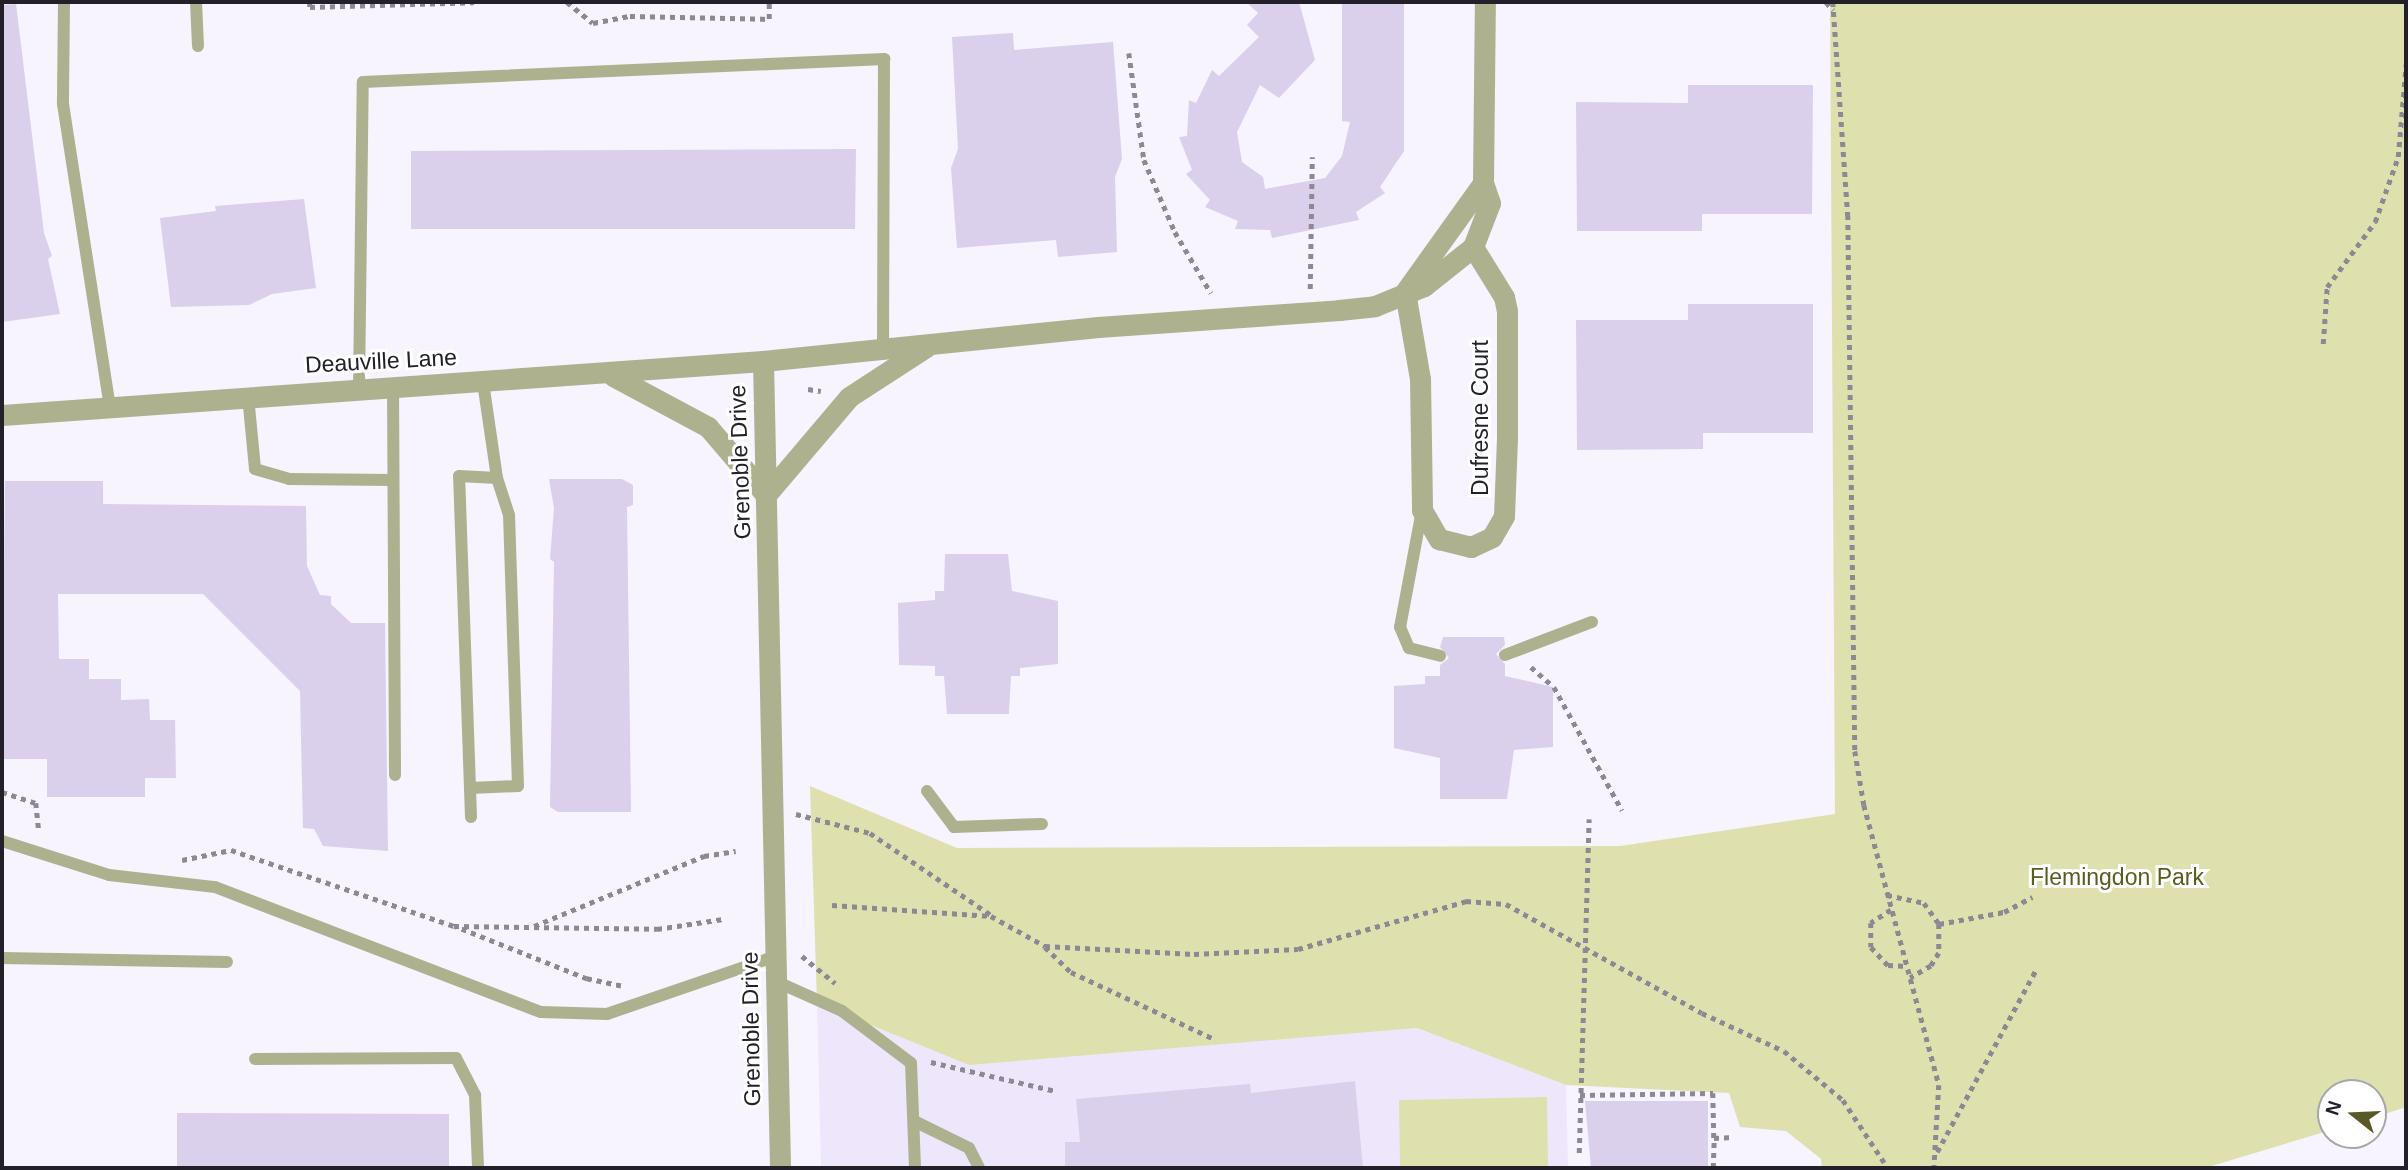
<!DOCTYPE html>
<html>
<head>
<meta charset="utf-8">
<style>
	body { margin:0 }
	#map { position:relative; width:2408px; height:1170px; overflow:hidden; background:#f7f3ff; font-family:Helvetica,sans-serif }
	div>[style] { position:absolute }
	.built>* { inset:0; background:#eee7fc }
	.green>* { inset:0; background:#dee1ad }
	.building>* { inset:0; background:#dad0ec }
	.path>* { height:4.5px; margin-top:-2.25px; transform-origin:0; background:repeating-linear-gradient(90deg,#8c8994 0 5px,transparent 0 10px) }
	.service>* { height:12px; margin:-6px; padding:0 6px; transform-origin:6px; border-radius:6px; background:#aeb18e }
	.minor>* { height:21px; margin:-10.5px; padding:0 10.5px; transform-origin:10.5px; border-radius:10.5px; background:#aeb18e }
	.tertiary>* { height:21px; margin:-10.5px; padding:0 10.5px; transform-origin:10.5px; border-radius:10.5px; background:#aeb18e }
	span { translate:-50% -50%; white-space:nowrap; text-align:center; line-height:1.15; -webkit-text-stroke:6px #fff; paint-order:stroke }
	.street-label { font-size:23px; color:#23202a }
	.park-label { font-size:23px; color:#5a5c1e }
	.frame { position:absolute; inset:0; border:4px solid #23202a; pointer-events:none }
	.north { position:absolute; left:2317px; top:1079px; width:70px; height:70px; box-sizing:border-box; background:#fff; border:2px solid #a7a6aa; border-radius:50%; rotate:288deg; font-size:19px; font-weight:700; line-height:28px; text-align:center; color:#23202a }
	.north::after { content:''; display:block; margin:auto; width:24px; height:32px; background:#585926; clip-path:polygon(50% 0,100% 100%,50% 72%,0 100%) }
</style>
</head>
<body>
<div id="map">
	<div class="built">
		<i style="clip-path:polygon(817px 1003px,1216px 1040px,1417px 1028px,1566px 1085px,1568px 1168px,821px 1168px)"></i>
	</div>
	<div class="green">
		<i style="clip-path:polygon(1830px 2px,2406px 2px,2406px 1107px,2373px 1118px,2373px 1093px,2331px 1093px,2331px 1130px,2205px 1168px,1822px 1168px,1821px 1159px,1786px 1131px,1740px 1127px,1729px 1093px,1566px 1085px,1417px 1028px,969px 1065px,817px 1003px,810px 786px,957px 848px,1620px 846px,1835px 814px)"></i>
		<i style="clip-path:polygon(1547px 1097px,1548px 1168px,1400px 1168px,1399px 1100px)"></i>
	</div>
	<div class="building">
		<i style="clip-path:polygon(1246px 2px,1299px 2px,1315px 60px,1279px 98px,1260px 85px,1237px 132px,1242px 162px,1263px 177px,1265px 189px,1325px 178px,1342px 156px,1350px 122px,1342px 121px,1342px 2px,1404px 2px,1404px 151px,1380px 187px,1385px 193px,1356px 212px,1359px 220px,1272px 238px,1270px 230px,1235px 229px,1238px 221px,1205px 207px,1210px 200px,1186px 174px,1192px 170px,1179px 137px,1187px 136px,1189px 100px,1196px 103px,1212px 70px,1219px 76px,1259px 37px,1247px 25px,1258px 13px)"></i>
		<i style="clip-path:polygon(16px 4px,44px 233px,52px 256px,48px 259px,60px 314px,2px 322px,2px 5px)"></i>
		<i style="clip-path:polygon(1013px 33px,1014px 50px,1113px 42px,1122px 159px,1115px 177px,1117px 252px,1058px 257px,1056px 240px,957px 248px,951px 168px,958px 149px,952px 37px)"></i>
		<i style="clip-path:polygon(1688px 85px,1813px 85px,1812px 214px,1702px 214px,1702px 231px,1577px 231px,1576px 102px,1688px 103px)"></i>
		<i style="clip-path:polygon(856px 149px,855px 229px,411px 229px,411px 151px)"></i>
		<i style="clip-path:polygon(304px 199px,316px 288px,272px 294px,249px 305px,171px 307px,160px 218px,216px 211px,215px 206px)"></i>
		<i style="clip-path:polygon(1688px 304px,1813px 304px,1813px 433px,1703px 433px,1703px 449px,1577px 450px,1576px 320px,1688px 320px)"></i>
		<i style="clip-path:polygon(549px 479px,622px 479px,633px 485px,633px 505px,627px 507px,631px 812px,558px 812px,550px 807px,554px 562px,550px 559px,554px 508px)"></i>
		<i style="clip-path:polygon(5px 481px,103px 481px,103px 504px,306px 506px,307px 566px,320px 595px,331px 596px,331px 604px,351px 623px,385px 623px,388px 851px,323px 846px,314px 829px,303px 828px,300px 691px,203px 594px,58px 594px,59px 659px,89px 659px,89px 679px,121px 679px,121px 700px,149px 699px,150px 720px,175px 720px,176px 778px,145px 778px,145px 797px,47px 797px,47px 759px,2px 759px)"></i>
		<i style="clip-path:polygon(945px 554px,1008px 554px,1012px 591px,1058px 601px,1058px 664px,1020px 668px,1020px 676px,1011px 676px,1009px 714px,947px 714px,944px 676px,935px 676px,935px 666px,899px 665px,898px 603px,935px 600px,935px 591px,944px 591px)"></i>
		<i style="clip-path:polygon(1443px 637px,1504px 637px,1505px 645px,1496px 654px,1505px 664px,1505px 676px,1553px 687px,1553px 747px,1514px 750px,1507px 799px,1440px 799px,1440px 758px,1394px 748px,1394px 686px,1425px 684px,1425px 676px,1440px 676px,1440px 665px,1449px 658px,1440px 647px)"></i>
		<i style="clip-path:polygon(1355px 1081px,1363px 1168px,1065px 1168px,1065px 1142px,1080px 1142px,1076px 1099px,1250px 1084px,1251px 1093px)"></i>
		<i style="clip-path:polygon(1585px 1101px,1708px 1101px,1708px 1168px,1591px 1168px)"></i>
		<i style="clip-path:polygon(177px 1113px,449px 1114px,449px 1168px,177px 1168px)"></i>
	</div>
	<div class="path">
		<i style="left:310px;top:2px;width:5px;rotate:90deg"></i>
		<i style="left:310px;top:7px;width:164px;rotate:-1.7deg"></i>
		<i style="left:567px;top:2px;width:33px;rotate:39deg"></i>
		<i style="left:593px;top:23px;width:38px;rotate:-11deg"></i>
		<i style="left:630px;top:16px;width:139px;rotate:1.2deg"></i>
		<i style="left:769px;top:19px;width:17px;rotate:-90deg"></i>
		<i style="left:1826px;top:2px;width:11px;rotate:49deg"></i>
		<i style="left:1833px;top:2px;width:214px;rotate:86deg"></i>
		<i style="left:1848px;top:215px;width:536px;rotate:89.25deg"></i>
		<i style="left:1855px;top:751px;width:55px;rotate:80.5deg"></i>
		<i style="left:1864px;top:805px;width:290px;rotate:75deg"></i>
		<i style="left:1939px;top:1085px;width:83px;rotate:93.4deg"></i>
		<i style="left:1129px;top:53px;width:108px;rotate:82deg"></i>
		<i style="left:1144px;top:160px;width:78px;rotate:66.7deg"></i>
		<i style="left:1175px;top:232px;width:71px;rotate:59.5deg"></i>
		<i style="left:1310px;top:289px;width:132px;rotate:-89.1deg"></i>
		<i style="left:2323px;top:344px;width:57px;rotate:-86deg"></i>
		<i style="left:2327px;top:287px;width:81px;rotate:-53.6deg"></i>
		<i style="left:2375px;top:222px;width:69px;rotate:-70.5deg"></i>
		<i style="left:2398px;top:157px;width:94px;rotate:-85.1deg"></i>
		<i style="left:808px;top:389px;width:13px;rotate:9deg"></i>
		<i style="left:1531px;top:667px;width:30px;rotate:41deg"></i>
		<i style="left:1554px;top:687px;width:141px;rotate:61.1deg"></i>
		<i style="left:2px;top:792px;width:36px;rotate:18deg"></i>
		<i style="left:36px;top:803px;width:27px;rotate:84deg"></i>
		<i style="left:796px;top:814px;width:76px;rotate:14.4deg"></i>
		<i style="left:870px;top:833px;width:146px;rotate:34.1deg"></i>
		<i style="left:182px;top:860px;width:50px;rotate:-11.5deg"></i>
		<i style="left:231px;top:850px;width:236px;rotate:18.8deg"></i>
		<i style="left:1887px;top:895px;width:38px;rotate:12deg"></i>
		<i style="left:1924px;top:903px;width:26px;rotate:54deg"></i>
		<i style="left:1939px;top:924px;width:29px;rotate:90deg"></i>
		<i style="left:1939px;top:953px;width:15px;rotate:122deg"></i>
		<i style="left:1931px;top:966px;width:24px;rotate:150deg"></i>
		<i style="left:832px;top:905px;width:159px;rotate:4deg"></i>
		<i style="left:991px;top:916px;width:62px;rotate:29.1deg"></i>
		<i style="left:1045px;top:946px;width:149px;rotate:3.1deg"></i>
		<i style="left:1194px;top:954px;width:104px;rotate:-2.8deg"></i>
		<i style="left:1298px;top:949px;width:175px;rotate:-15.9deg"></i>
		<i style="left:1466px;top:901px;width:40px;rotate:4.3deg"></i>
		<i style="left:1506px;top:904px;width:224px;rotate:29.1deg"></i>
		<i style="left:1702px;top:1013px;width:90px;rotate:24.9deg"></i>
		<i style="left:1784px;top:1051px;width:77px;rotate:39.7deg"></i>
		<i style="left:1843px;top:1100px;width:82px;rotate:56.5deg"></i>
		<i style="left:1891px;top:910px;width:24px;rotate:147deg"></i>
		<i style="left:1871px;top:923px;width:24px;rotate:90deg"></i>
		<i style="left:1871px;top:947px;width:25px;rotate:47deg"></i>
		<i style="left:1888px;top:965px;width:19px;rotate:3deg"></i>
		<i style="left:1939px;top:924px;width:66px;rotate:-10.5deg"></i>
		<i style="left:2004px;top:912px;width:32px;rotate:-28deg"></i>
		<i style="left:534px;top:926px;width:184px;rotate:-22.4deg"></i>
		<i style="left:704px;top:856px;width:32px;rotate:-9deg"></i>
		<i style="left:1045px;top:947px;width:36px;rotate:44deg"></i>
		<i style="left:1071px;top:972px;width:160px;rotate:25.1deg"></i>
		<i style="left:802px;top:956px;width:43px;rotate:39.3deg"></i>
		<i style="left:621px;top:986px;width:35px;rotate:-168deg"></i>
		<i style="left:587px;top:979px;width:143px;rotate:-158.3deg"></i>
		<i style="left:454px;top:926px;width:203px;rotate:0.8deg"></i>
		<i style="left:657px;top:929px;width:67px;rotate:-8.6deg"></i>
		<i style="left:931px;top:1062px;width:128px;rotate:13.1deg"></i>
		<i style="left:1580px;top:1095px;width:133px;rotate:-0.9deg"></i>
		<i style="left:1713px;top:1093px;width:45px;rotate:88.7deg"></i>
		<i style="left:1714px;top:1138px;width:19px;rotate:-3deg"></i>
		<i style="left:1937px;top:1152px;width:207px;rotate:-61.5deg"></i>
		<i style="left:1579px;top:1153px;width:334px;rotate:-88.3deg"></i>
		<i style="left:1713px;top:1168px;width:30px;rotate:-88deg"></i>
	</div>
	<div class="service">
		<i style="left:64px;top:2px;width:102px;rotate:90.6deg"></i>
		<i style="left:63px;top:104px;width:307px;rotate:81.2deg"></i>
		<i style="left:196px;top:2px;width:44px;rotate:87.4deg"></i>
		<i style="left:393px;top:386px;width:389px;rotate:89.7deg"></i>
		<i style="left:359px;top:388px;width:306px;rotate:-89.3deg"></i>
		<i style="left:363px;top:82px;width:522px;rotate:-2.53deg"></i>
		<i style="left:884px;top:59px;width:293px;rotate:90.2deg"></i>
		<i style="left:248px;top:396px;width:73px;rotate:84.5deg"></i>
		<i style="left:255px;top:469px;width:35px;rotate:16deg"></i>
		<i style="left:289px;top:479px;width:104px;rotate:0.6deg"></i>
		<i style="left:1422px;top:510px;width:119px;rotate:100.6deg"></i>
		<i style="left:1400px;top:627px;width:23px;rotate:67deg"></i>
		<i style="left:1409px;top:648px;width:32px;rotate:14deg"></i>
		<i style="left:1505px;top:655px;width:93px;rotate:-20.8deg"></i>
		<i style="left:470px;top:788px;width:48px;rotate:-2.4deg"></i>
		<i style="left:518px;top:786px;width:271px;rotate:-91.9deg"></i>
		<i style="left:509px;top:515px;width:39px;rotate:-108deg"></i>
		<i style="left:927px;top:791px;width:45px;rotate:53.1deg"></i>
		<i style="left:954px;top:827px;width:88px;rotate:-2deg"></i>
		<i style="left:471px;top:817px;width:341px;rotate:-92deg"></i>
		<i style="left:459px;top:476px;width:38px;rotate:3deg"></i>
		<i style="left:497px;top:478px;width:97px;rotate:-98.3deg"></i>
		<i style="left:2px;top:841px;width:112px;rotate:17.6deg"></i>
		<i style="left:109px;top:875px;width:107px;rotate:6.5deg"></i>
		<i style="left:215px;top:887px;width:349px;rotate:21deg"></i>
		<i style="left:541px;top:1012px;width:66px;rotate:1.7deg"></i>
		<i style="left:607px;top:1014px;width:179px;rotate:-18.9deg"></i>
		<i style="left:2px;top:958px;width:225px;rotate:1deg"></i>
		<i style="left:775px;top:981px;width:73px;rotate:24.1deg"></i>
		<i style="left:842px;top:1011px;width:86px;rotate:37deg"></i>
		<i style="left:911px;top:1063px;width:105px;rotate:87.8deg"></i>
		<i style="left:255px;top:1059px;width:201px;rotate:-0.3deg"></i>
		<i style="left:456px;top:1058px;width:42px;rotate:62.8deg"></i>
		<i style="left:475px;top:1095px;width:73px;rotate:87.6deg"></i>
		<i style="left:914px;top:1121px;width:61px;rotate:26.1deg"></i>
		<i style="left:969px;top:1148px;width:22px;rotate:63deg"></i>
	</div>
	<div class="minor">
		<i style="left:1405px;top:292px;width:88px;rotate:80.2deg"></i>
		<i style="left:1420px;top:379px;width:131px;rotate:89.1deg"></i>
		<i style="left:1422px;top:510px;width:34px;rotate:60deg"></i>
		<i style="left:1439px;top:539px;width:33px;rotate:14deg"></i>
		<i style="left:1471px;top:547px;width:23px;rotate:-25deg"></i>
		<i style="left:1492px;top:537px;width:24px;rotate:-60deg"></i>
		<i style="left:1504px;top:516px;width:79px;rotate:-87.8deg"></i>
		<i style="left:1507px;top:437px;width:126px;rotate:-90deg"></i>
		<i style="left:1507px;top:311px;width:14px;rotate:-102deg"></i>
		<i style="left:1504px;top:297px;width:59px;rotate:-121.8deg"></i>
		<i style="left:1405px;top:292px;width:134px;rotate:-54.4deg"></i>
		<i style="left:763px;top:361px;width:337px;rotate:-5.8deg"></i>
		<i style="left:1098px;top:327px;width:242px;rotate:-4deg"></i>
		<i style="left:1339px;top:310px;width:36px;rotate:-6deg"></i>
		<i style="left:1375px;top:306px;width:53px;rotate:-22.2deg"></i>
		<i style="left:1424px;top:286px;width:63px;rotate:-38.5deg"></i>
		<i style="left:1473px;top:247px;width:47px;rotate:-68.9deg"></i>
		<i style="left:1490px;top:203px;width:21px;rotate:-109deg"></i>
		<i style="left:1483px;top:183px;width:181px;rotate:-89.4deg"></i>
	</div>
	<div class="tertiary">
		<i style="left:613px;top:376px;width:108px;rotate:28.2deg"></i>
		<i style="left:708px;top:427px;width:89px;rotate:49.5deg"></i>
		<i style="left:2px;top:415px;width:763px;rotate:-4.06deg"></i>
		<i style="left:763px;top:361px;width:807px;rotate:88.79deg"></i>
		<i style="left:766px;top:495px;width:128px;rotate:-49.7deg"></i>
		<i style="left:849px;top:397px;width:92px;rotate:-33deg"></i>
	</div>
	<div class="street-label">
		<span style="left:381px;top:361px;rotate:-3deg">Deauville Lane</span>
		<span style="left:1480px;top:418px;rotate:-90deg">Dufresne Court</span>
		<span style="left:740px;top:462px;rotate:-92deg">Grenoble Drive</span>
		<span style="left:751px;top:1029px;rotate:-91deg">Grenoble Drive</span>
	</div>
	<div class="park-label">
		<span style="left:2117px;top:877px">Flemingdon Park</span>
	</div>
	<div class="frame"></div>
	<div class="north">N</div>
</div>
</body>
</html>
